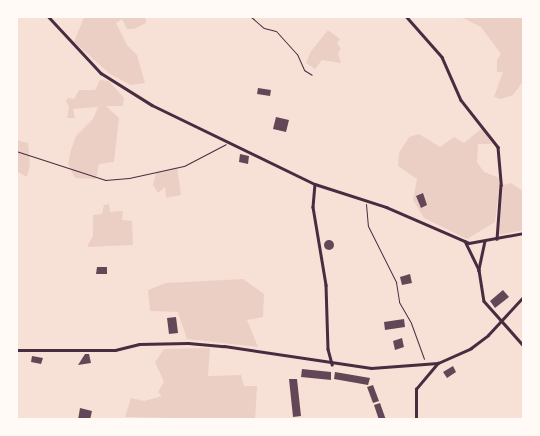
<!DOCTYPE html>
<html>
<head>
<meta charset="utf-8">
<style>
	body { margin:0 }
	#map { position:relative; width:540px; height:436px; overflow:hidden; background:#f7e1d7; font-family:Quicksand,sans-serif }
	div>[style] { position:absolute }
	.green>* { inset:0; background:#ebcfc5 }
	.building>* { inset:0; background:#644757 }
	.round { border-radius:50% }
	.path>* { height:1px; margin:-0.5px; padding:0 0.5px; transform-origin:0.5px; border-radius:0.5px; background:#4a2c40 }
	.minor>* { height:2.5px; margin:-1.25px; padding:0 1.25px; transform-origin:1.25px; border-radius:1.25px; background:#4a2c40 }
	.tertiary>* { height:2.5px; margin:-1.25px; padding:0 1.25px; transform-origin:1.25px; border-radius:1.25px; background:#4a2c40 }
	.secondary>* { height:3px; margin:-1.5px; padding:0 1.5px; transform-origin:1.5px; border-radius:1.5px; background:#4a2c40 }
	span { translate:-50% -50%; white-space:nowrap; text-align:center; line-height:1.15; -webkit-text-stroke:4px #fffaf5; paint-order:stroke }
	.frame { position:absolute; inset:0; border:18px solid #fffaf5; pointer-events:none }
</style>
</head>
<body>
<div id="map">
	<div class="green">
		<i style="clip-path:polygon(97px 16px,145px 16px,146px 23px,134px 29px,127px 29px,122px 19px,116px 23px,127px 45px,137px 55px,145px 83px,131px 85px,110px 74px,74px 42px,84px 17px)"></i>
		<i style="clip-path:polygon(459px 16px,524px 16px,524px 80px,513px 95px,501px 99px,494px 97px,503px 72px,497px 72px,497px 60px,501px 54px,481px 27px)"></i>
		<i style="clip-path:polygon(328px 30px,340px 39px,337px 43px,341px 49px,338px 53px,341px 63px,322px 60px,315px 69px,306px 63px,311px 51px)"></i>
		<i style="clip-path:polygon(100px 80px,109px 81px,124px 98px,123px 106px,106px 106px,119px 118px,114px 162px,99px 164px,96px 179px,75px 178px,68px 164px,71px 150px,76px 136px,93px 119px,98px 107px,73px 109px,75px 118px,67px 118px,69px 107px,66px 101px,68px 98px,74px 99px,79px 90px,95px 90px)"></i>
		<i style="clip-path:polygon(482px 128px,492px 144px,478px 144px,477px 162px,484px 172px,500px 178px,499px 191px,495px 222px,467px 239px,424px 218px,413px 200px,417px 179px,398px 166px,399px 153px,409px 137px,419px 134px,440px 147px,454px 137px,464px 143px)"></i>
		<i style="clip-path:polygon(16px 140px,28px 143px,30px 165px,27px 177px,16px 171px)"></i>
		<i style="clip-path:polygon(177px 167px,181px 195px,166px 198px,165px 187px,158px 193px,153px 185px,156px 173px)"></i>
		<i style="clip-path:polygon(511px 183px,524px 192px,524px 230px,499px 235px,503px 185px)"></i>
		<i style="clip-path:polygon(109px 204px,110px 212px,123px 211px,122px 220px,132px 221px,133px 245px,87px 247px,93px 236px,93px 215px,102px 214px,104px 205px)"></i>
		<i style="clip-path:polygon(243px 279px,264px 294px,263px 317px,247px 320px,258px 347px,187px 339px,178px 312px,150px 311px,148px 290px,166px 283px)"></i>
		<i style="clip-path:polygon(210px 348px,208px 376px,241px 375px,244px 386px,257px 386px,255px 420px,125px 417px,131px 398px,144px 401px,162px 396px,158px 392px,164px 382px,155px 362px,164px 349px)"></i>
	</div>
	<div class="building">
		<i style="clip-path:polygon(258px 88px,271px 90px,270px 96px,257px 94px)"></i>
		<i style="clip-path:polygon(276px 117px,289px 120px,286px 132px,273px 129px)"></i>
		<i style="clip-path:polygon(240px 154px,249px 156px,248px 164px,239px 162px)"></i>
		<i style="clip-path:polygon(423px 193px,427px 205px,421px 208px,416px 196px)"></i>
		<i class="round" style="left:324px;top:240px;width:10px;height:10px"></i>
		<i style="clip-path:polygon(97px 267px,107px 267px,107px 274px,96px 274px)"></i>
		<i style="clip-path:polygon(410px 274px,412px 283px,402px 285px,400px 277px)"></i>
		<i style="clip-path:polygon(503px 290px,509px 297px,495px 308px,490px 301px)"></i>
		<i style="clip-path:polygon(176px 317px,178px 333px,169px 334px,167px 318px)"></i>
		<i style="clip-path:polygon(404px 319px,405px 327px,385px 330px,384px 322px)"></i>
		<i style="clip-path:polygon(402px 338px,404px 347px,395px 350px,393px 341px)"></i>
		<i style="clip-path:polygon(85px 354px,89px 354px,91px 363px,78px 365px)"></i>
		<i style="clip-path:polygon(32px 356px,43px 358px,41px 364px,31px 362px)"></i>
		<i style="clip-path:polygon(453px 366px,456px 372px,447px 378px,443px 372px)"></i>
		<i style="clip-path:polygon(302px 369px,331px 372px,331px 380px,301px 377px)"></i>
		<i style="clip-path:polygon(335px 372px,370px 378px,368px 385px,334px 379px)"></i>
		<i style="clip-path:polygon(289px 379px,297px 379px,301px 416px,293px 417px)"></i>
		<i style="clip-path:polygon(373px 385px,379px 401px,373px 403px,367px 387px)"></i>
		<i style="clip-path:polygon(380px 403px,386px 420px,379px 420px,374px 405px)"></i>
		<i style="clip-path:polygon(80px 408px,92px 411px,90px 420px,78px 420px)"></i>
	</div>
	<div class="path">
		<i style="left:250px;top:16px;width:18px;rotate:41deg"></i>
		<i style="left:264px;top:28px;width:12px;rotate:14deg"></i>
		<i style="left:276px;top:31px;width:31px;rotate:48deg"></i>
		<i style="left:297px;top:54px;width:17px;rotate:66deg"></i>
		<i style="left:304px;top:70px;width:9px;rotate:32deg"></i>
		<i style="left:16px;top:151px;width:94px;rotate:18deg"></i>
		<i style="left:105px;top:180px;width:24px;rotate:-5deg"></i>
		<i style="left:129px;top:178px;width:56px;rotate:-12.3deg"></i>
		<i style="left:184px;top:166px;width:47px;rotate:-27.6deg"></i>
		<i style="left:366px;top:204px;width:22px;rotate:85deg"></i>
		<i style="left:368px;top:226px;width:63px;rotate:63.4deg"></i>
		<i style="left:396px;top:282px;width:20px;rotate:81deg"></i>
		<i style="left:399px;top:302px;width:24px;rotate:60deg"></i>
		<i style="left:411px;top:323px;width:38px;rotate:70deg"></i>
	</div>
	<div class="minor">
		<i style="left:406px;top:16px;width:55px;rotate:48.7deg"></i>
		<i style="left:442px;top:57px;width:47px;rotate:66.2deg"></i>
		<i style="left:461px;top:100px;width:60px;rotate:51.8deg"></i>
		<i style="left:498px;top:147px;width:38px;rotate:85deg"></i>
		<i style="left:501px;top:185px;width:54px;rotate:94.2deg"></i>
		<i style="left:315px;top:184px;width:23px;rotate:95deg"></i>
		<i style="left:313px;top:207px;width:79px;rotate:80.5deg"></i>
		<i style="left:326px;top:285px;width:64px;rotate:88.2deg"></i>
		<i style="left:328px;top:349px;width:16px;rotate:75deg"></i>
		<i style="left:465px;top:241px;width:32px;rotate:64deg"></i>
		<i style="left:485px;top:241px;width:30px;rotate:102deg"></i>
		<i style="left:479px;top:270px;width:31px;rotate:81deg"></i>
		<i style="left:484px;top:301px;width:60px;rotate:48.4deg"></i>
		<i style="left:416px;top:420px;width:31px;rotate:-90deg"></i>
		<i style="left:416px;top:389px;width:34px;rotate:-50deg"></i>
	</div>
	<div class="tertiary">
		<i style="left:48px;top:16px;width:78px;rotate:47.1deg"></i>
		<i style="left:101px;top:73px;width:60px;rotate:32.1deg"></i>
		<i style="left:152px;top:105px;width:181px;rotate:25.9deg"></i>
		<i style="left:315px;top:184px;width:75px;rotate:17.9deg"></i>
		<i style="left:386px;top:207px;width:90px;rotate:23.4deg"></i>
		<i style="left:469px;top:243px;width:56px;rotate:-10.3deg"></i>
	</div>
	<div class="secondary">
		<i style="left:16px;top:350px;width:99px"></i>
		<i style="left:115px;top:350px;width:25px;rotate:-14deg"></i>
		<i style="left:139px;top:344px;width:49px;rotate:-1.2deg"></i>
		<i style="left:188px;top:343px;width:36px;rotate:5deg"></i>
		<i style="left:224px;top:346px;width:149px;rotate:8.5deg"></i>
		<i style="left:371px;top:368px;width:67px;rotate:-4.3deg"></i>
		<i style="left:438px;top:363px;width:36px;rotate:-24deg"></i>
		<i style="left:471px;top:348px;width:21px;rotate:-37deg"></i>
		<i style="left:488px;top:335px;width:53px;rotate:-47.3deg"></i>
	</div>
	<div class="frame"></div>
</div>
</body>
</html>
